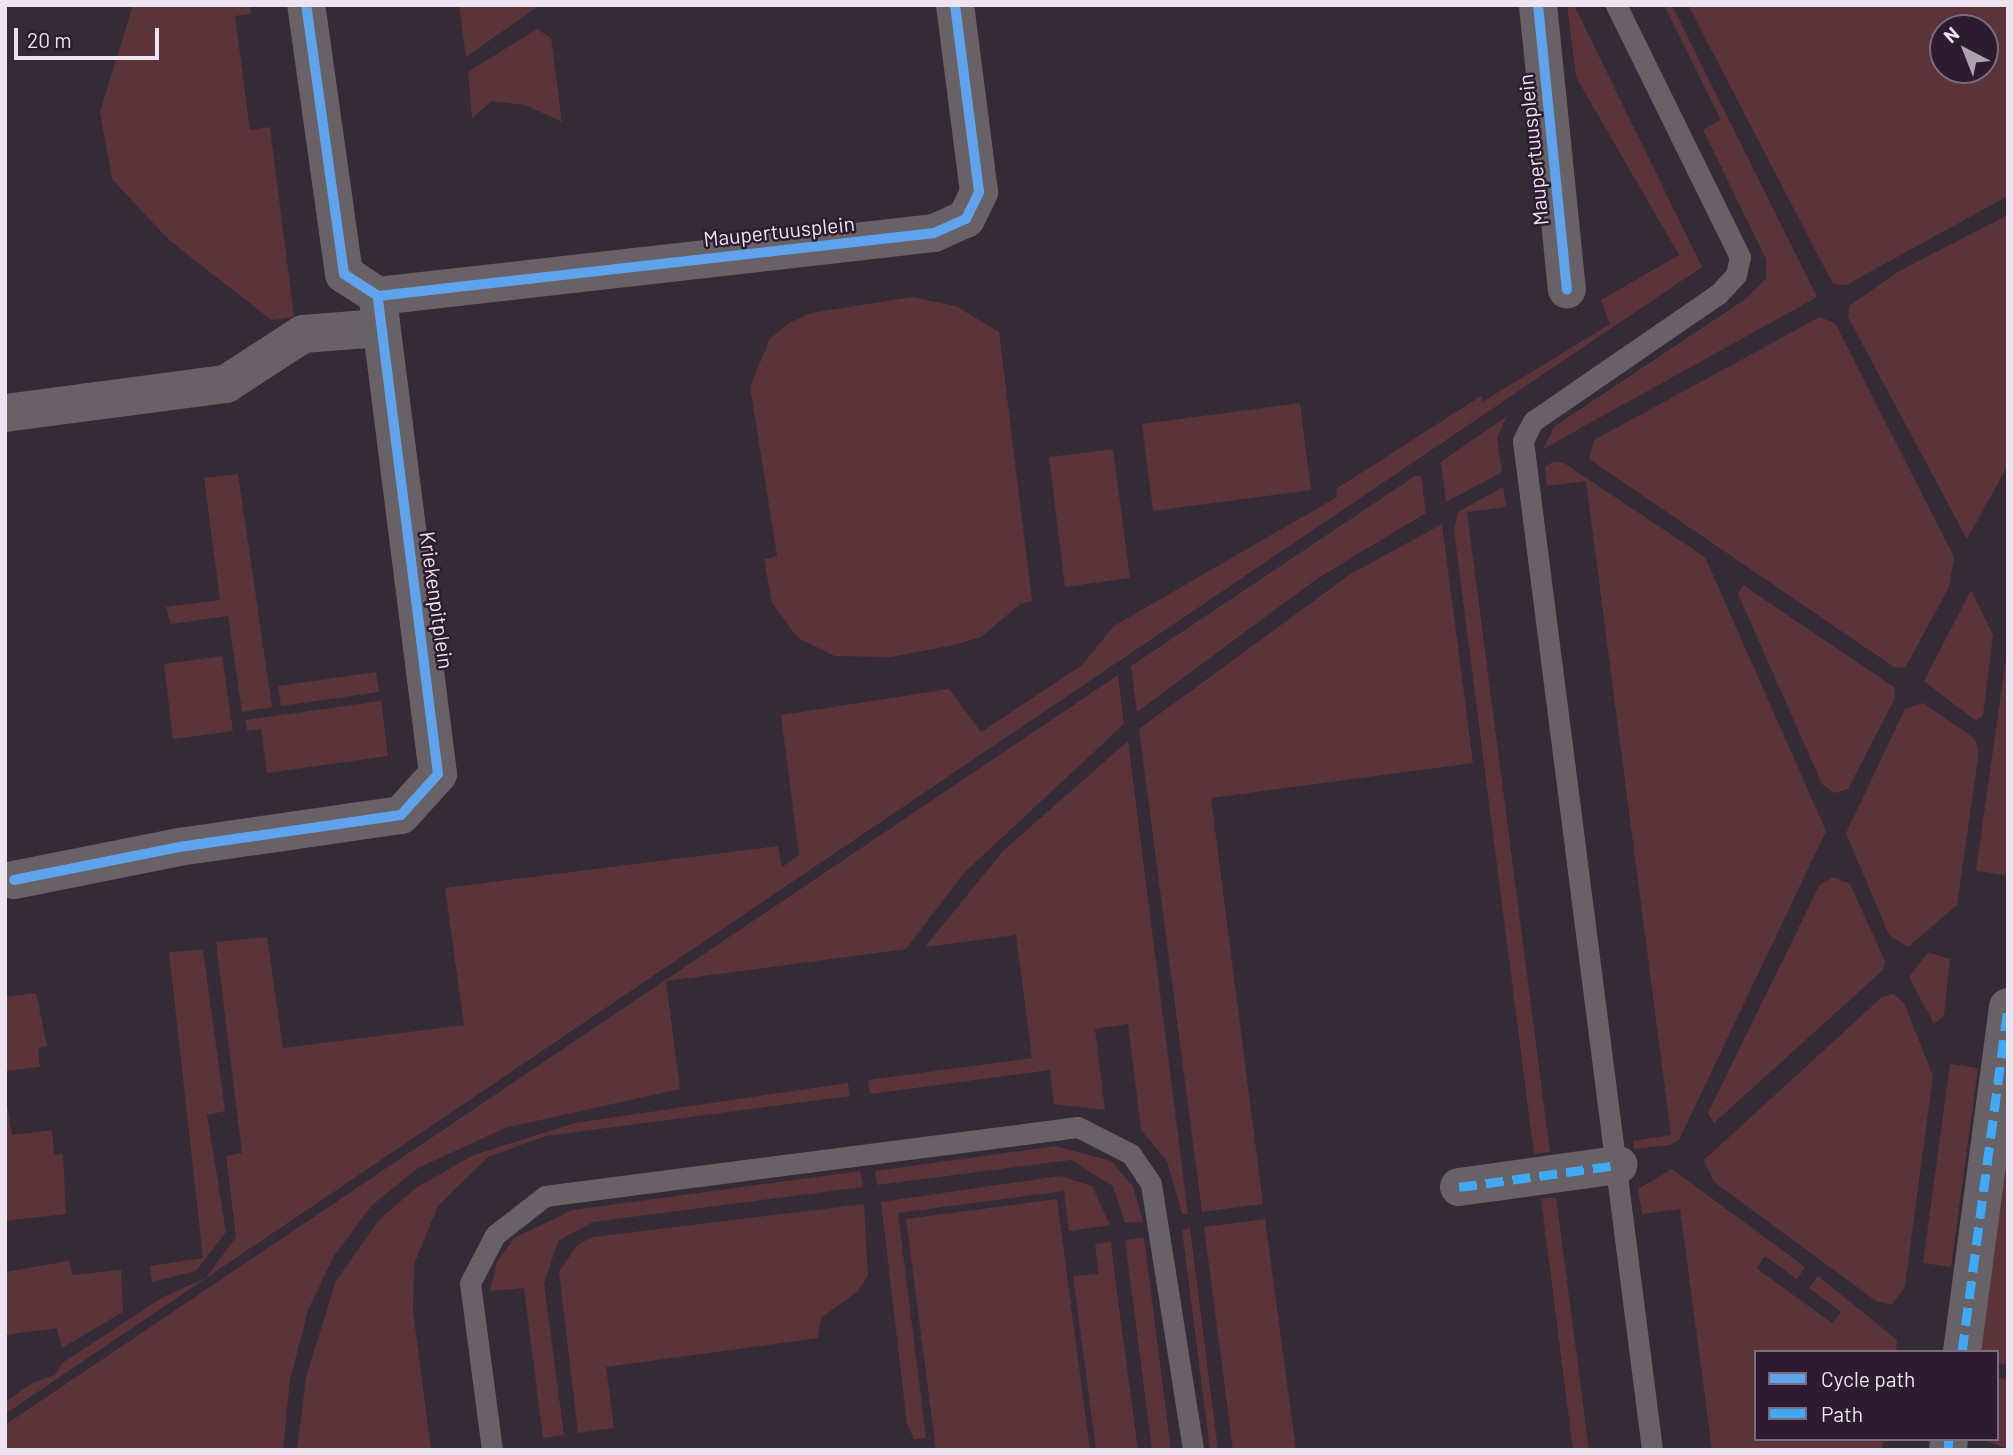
<!DOCTYPE html>
<html>
<head>
<meta charset="utf-8">
<style>
	body { margin:0 }
	#map { position:relative; width:2013px; height:1455px; overflow:hidden; background:#342b36; font-family:Barlow,sans-serif }
	div>[style] { position:absolute }
	.green>* { inset:0; background:#5a3439 }
	.lane>* { height:21px; margin:-10.5px; padding:0 10.5px; transform-origin:10.5px; border-radius:10.5px; background:#686165 }
	.street>* { height:38px; margin:-19px; padding:0 19px; transform-origin:19px; border-radius:19px; background:#686165 }
	.quiet>* { height:9px; margin-top:-4.5px; transform-origin:0; background:repeating-linear-gradient(90deg,#3fa9f5 0 18px,transparent 0 27px) }
	.cycleway>* { height:10px; margin:-5px; padding:0 5px; transform-origin:5px; border-radius:5px; background:#60a3ed }
	span { translate:-50% -50%; white-space:nowrap; text-align:center; line-height:1.15; -webkit-text-stroke:5px #2d1c30; paint-order:stroke }
	.street-label { font-size:21px; color:#eee3f0 }
	.frame { position:absolute; inset:0; border:7px solid #eee3f0; pointer-events:none }
	.legend { position:absolute; left:1754px; top:1350px; width:245px; height:91px; box-sizing:border-box; background:#2d1c30; border:2px solid #7a6c7d; margin:0; padding:9px 12px; list-style:none; font-size:21px; color:#eee3f0 }
	.legend li { display:flex; align-items:center; gap:14px; height:35px }
	.legend b { width:35px; border:2px solid #7a6c7d }
	.north { position:absolute; left:1929px; top:14px; width:70px; height:70px; box-sizing:border-box; background:#2d1c30; border:2px solid #7a6c7d; border-radius:50%; rotate:318deg; font-size:19px; font-weight:700; line-height:28px; text-align:center; color:#eee3f0 }
	.north::after { content:''; display:block; margin:auto; width:24px; height:32px; background:#ada3af; clip-path:polygon(50% 0,100% 100%,50% 72%,0 100%) }
	.scale { position:absolute; left:14px; top:28px; width:145px; height:32px; box-sizing:border-box; border:4px solid #eee3f0; border-top:0; padding-left:9px; font-size:21px; line-height:24px; white-space:nowrap; color:#eee3f0; -webkit-text-stroke:5px #2d1c30; paint-order:stroke }
</style>
</head>
<body>
<div id="map">
	<div class="green">
		<i style="clip-path:polygon(133px 5px,250px 5px,251px 14px,235px 16px,250px 130px,270px 127px,294px 317px,272px 320px,261px 312px,169px 240px,112px 179px,100px 112px)"></i>
		<i style="clip-path:polygon(459px 5px,540px 5px,466px 57px)"></i>
		<i style="clip-path:polygon(1567px 5px,1574px 5px,1702px 267px,5px 1414px,5px 1402px,32px 1383px,55px 1375px,62px 1363px,163px 1297px,206px 1278px,236px 1237px,226px 1156px,242px 1153px,216px 942px,267px 937px,283px 1048px,464px 1025px,445px 888px,778px 846px,782px 867px,799px 855px,781px 715px,949px 689px,981px 732px,1082px 665px,1114px 626px,1337px 497px,1336px 489px,1481px 396px,1482px 402px,1610px 324px,1601px 300px,1679px 255px,1576px 77px)"></i>
		<i style="clip-path:polygon(1664px 5px,1672px 5px,1817px 297px,1543px 449px,1555px 426px,1747px 298px,1766px 278px,1766px 259px,1703px 130px,1721px 120px)"></i>
		<i style="clip-path:polygon(evenodd,1688px 5px,2008px 5px,2008px 196px,1846px 285px,1833px 284px,1688px 5px,1943px 28px,1985px 28px,1985px 70px,1943px 70px,1943px 28px)"></i>
		<i style="clip-path:polygon(537px 29px,551px 38px,562px 122px,525px 105px,491px 101px,472px 119px,468px 72px)"></i>
		<i style="clip-path:polygon(2008px 215px,2008px 465px,1967px 539px,1848px 317px,1849px 306px,1899px 271px)"></i>
		<i style="clip-path:polygon(912px 297px,956px 306px,999px 332px,1032px 601px,1020px 604px,981px 637px,954px 645px,891px 657px,835px 656px,798px 638px,772px 603px,764px 559px,777px 556px,750px 386px,770px 339px,789px 323px,811px 313px)"></i>
		<i style="clip-path:polygon(1820px 317px,1835px 323px,1954px 557px,1949px 587px,1905px 668px,1894px 667px,1589px 459px,1594px 440px)"></i>
		<i style="clip-path:polygon(1300px 403px,1311px 490px,1153px 511px,1142px 424px)"></i>
		<i style="clip-path:polygon(1507px 416px,1497px 438px,1502px 472px,1446px 502px,1441px 462px)"></i>
		<i style="clip-path:polygon(1113px 449px,1130px 578px,1065px 587px,1049px 457px)"></i>
		<i style="clip-path:polygon(1553px 462px,1564px 463px,1705px 557px,1826px 831px,1679px 1140px,1670px 1145px,1634px 1149px,1633px 1141px,1671px 1135px,1586px 481px,1547px 486px,1545px 467px)"></i>
		<i style="clip-path:polygon(238px 474px,272px 707px,242px 712px,228px 616px,171px 624px,166px 607px,220px 600px,204px 478px)"></i>
		<i style="clip-path:polygon(1415px 476px,1421px 476px,1426px 513px,1318px 578px,1137px 712px,1131px 666px)"></i>
		<i style="clip-path:polygon(1503px 487px,1506px 507px,1467px 512px,1550px 1152px,1534px 1154px,1454px 530px,1458px 512px)"></i>
		<i style="clip-path:polygon(1442px 524px,1473px 763px,1211px 798px,1263px 1204px,1202px 1212px,1139px 729px,1349px 575px)"></i>
		<i style="clip-path:polygon(1743px 585px,1894px 687px,1895px 698px,1848px 789px,1834px 793px,1822px 784px,1738px 594px)"></i>
		<i style="clip-path:polygon(1971px 590px,1993px 635px,1983px 715px,1976px 721px,1924px 681px)"></i>
		<i style="clip-path:polygon(2008px 644px,2008px 852px,2005px 875px,1976px 871px)"></i>
		<i style="clip-path:polygon(222px 656px,233px 731px,173px 739px,164px 664px)"></i>
		<i style="clip-path:polygon(376px 672px,379px 692px,281px 706px,278px 686px)"></i>
		<i style="clip-path:polygon(1118px 675px,1124px 724px,964px 873px,906px 949px,666px 981px,680px 1089px,505px 1128px,418px 1168px,372px 1205px,334px 1256px,308px 1310px,290px 1380px,283px 1450px,5px 1450px,5px 1425px)"></i>
		<i style="clip-path:polygon(381px 701px,388px 756px,267px 773px,261px 729px,247px 731px,245px 720px)"></i>
		<i style="clip-path:polygon(1923px 703px,1974px 738px,1979px 751px,1957px 905px,1908px 947px,1889px 935px,1846px 833px,1905px 709px)"></i>
		<i style="clip-path:polygon(1128px 741px,1188px 1214px,1182px 1214px,1167px 1161px,1141px 1130px,1128px 1024px,1095px 1029px,1105px 1110px,1054px 1104px,1050px 1070px,870px 1094px,868px 1080px,1032px 1058px,1016px 935px,925px 947px,1003px 851px)"></i>
		<i style="clip-path:polygon(1833px 877px,1850px 884px,1885px 961px,1883px 970px,1714px 1123px,1708px 1113px,1820px 884px)"></i>
		<i style="clip-path:polygon(203px 950px,225px 1111px,207px 1115px,226px 1232px,196px 1271px,152px 1282px,150px 1266px,203px 1258px,169px 952px)"></i>
		<i style="clip-path:polygon(1928px 952px,1950px 959px,1944px 1016px,1934px 1024px,1909px 977px)"></i>
		<i style="clip-path:polygon(36px 993px,47px 1046px,38px 1048px,40px 1067px,5px 1071px,5px 997px)"></i>
		<i style="clip-path:polygon(1893px 994px,1904px 1003px,1933px 1076px,1905px 1286px,1892px 1305px,1876px 1301px,1714px 1182px,1704px 1160px,1882px 997px)"></i>
		<i style="clip-path:polygon(1950px 1064px,1978px 1068px,1951px 1267px,1923px 1263px)"></i>
		<i style="clip-path:polygon(848px 1083px,850px 1096px,546px 1136px,488px 1157px,438px 1206px,414px 1264px,413px 1311px,431px 1450px,297px 1450px,306px 1377px,336px 1281px,379px 1220px,417px 1187px,474px 1155px,575px 1123px)"></i>
		<i style="clip-path:polygon(5px 1093px,12px 1135px,52px 1130px,54px 1155px,63px 1154px,66px 1214px,5px 1221px)"></i>
		<i style="clip-path:polygon(2008px 1121px,2008px 1365px,1997px 1363px,1997px 1352px,1975px 1352px)"></i>
		<i style="clip-path:polygon(1056px 1146px,1111px 1161px,1133px 1186px,1143px 1222px,1125px 1223px,1113px 1186px,1071px 1160px,877px 1185px,875px 1171px)"></i>
		<i style="clip-path:polygon(1672px 1169px,1805px 1267px,1797px 1279px,1765px 1256px,1756px 1268px,1832px 1323px,1841px 1312px,1809px 1288px,1818px 1276px,1897px 1340px,1896px 1352px,1756px 1352px,1756px 1439px,1884px 1439px,1882px 1450px,1712px 1450px,1680px 1209px,1642px 1214px,1638px 1189px)"></i>
		<i style="clip-path:polygon(860px 1171px,863px 1187px,593px 1222px,558px 1241px,544px 1284px,564px 1435px,543px 1438px,524px 1288px,490px 1291px,497px 1262px,514px 1238px,573px 1210px)"></i>
		<i style="clip-path:polygon(1060px 1176px,1092px 1186px,1110px 1225px,1069px 1231px,1064px 1191px,898px 1213px,926px 1438px,914px 1439px,907px 1424px,881px 1202px)"></i>
		<i style="clip-path:polygon(1556px 1197px,1589px 1450px,1573px 1450px,1541px 1199px)"></i>
		<i style="clip-path:polygon(1057px 1199px,1090px 1450px,936px 1450px,906px 1219px)"></i>
		<i style="clip-path:polygon(864px 1204px,868px 1276px,857px 1292px,821px 1318px,818px 1338px,606px 1367px,614px 1428px,578px 1433px,559px 1272px,577px 1245px,593px 1237px)"></i>
		<i style="clip-path:polygon(1265px 1219px,1296px 1450px,1233px 1450px,1204px 1227px)"></i>
		<i style="clip-path:polygon(1190px 1228px,1218px 1450px,1210px 1450px,1182px 1230px)"></i>
		<i style="clip-path:polygon(1144px 1238px,1171px 1450px,1152px 1450px,1125px 1240px)"></i>
		<i style="clip-path:polygon(1111px 1242px,1116px 1285px,1138px 1450px,1096px 1450px,1073px 1276px,1099px 1274px,1095px 1244px)"></i>
		<i style="clip-path:polygon(69px 1261px,72px 1275px,121px 1270px,123px 1312px,62px 1348px,57px 1328px,5px 1335px,5px 1272px)"></i>
		<i style="clip-path:polygon(1997px 1378px,2008px 1379px,2008px 1449px,1981px 1439px,1997px 1439px)"></i>
	</div>
	<div class="lane">
		<i style="left:1616px;top:5px;width:281px;rotate:63.8deg"></i>
		<i style="left:1740px;top:257px;width:18px;rotate:103deg"></i>
		<i style="left:1736px;top:275px;width:26px;rotate:133deg"></i>
		<i style="left:1718px;top:294px;width:224px;rotate:145.5deg"></i>
		<i style="left:1533px;top:421px;width:22px;rotate:117deg"></i>
		<i style="left:1523px;top:441px;width:1017px;rotate:82.71deg"></i>
		<i style="left:492px;top:1450px;width:168px;rotate:-97.5deg"></i>
		<i style="left:470px;top:1283px;width:54px;rotate:-62.5deg"></i>
		<i style="left:495px;top:1235px;width:63px;rotate:-38deg"></i>
		<i style="left:545px;top:1196px;width:537px;rotate:-7.38deg"></i>
		<i style="left:1078px;top:1127px;width:59px;rotate:27deg"></i>
		<i style="left:1131px;top:1154px;width:36px;rotate:56deg"></i>
		<i style="left:1151px;top:1184px;width:269px;rotate:81deg"></i>
	</div>
	<div class="street">
		<i style="left:1538px;top:5px;width:286px;rotate:84.2deg"></i>
		<i style="left:378px;top:296px;width:560px;rotate:-6.46deg"></i>
		<i style="left:934px;top:233px;width:35px;rotate:-24deg"></i>
		<i style="left:966px;top:219px;width:30px;rotate:-64deg"></i>
		<i style="left:979px;top:192px;width:189px;rotate:-97.3deg"></i>
		<i style="left:5px;top:413px;width:223px;rotate:-7.5deg"></i>
		<i style="left:226px;top:384px;width:92px;rotate:-33deg"></i>
		<i style="left:303px;top:334px;width:77px;rotate:-4.5deg"></i>
		<i style="left:14px;top:880px;width:168px;rotate:-11.3deg"></i>
		<i style="left:179px;top:847px;width:224px;rotate:-8.2deg"></i>
		<i style="left:401px;top:815px;width:55px;rotate:-47.9deg"></i>
		<i style="left:438px;top:774px;width:482px;rotate:-97.2deg"></i>
		<i style="left:378px;top:296px;width:40px;rotate:-147.1deg"></i>
		<i style="left:344px;top:274px;width:272px;rotate:-98deg"></i>
		<i style="left:1459px;top:1187px;width:161px;rotate:-7.9deg"></i>
		<i style="left:1962px;top:1352px;width:348px;rotate:-82.4deg"></i>
		<i style="left:1948px;top:1450px;width:11px;rotate:-85deg"></i>
	</div>
	<div class="quiet">
		<i style="left:1459px;top:1187px;width:161px;rotate:-7.9deg"></i>
		<i style="left:1962px;top:1352px;width:348px;rotate:-82.4deg"></i>
		<i style="left:1948px;top:1450px;width:11px;rotate:-85deg"></i>
	</div>
	<div class="cycleway">
		<i style="left:1538px;top:5px;width:286px;rotate:84.2deg"></i>
		<i style="left:378px;top:296px;width:560px;rotate:-6.46deg"></i>
		<i style="left:934px;top:233px;width:35px;rotate:-24deg"></i>
		<i style="left:966px;top:219px;width:30px;rotate:-64deg"></i>
		<i style="left:979px;top:192px;width:189px;rotate:-97.3deg"></i>
		<i style="left:14px;top:880px;width:168px;rotate:-11.3deg"></i>
		<i style="left:179px;top:847px;width:224px;rotate:-8.2deg"></i>
		<i style="left:401px;top:815px;width:55px;rotate:-47.9deg"></i>
		<i style="left:438px;top:774px;width:482px;rotate:-97.2deg"></i>
		<i style="left:378px;top:296px;width:40px;rotate:-147.1deg"></i>
		<i style="left:344px;top:274px;width:272px;rotate:-98deg"></i>
	</div>
	<div class="street-label">
		<span style="left:1533px;top:150px;rotate:-96deg">Maupertuusplein</span>
		<span style="left:779px;top:231px;rotate:-6deg">Maupertuusplein</span>
		<span style="left:437px;top:600px;rotate:82deg">Kriekenpitplein</span>
	</div>
	<div class="frame"></div>
	<ul class="legend">
	<li><b style="height:9px;background:#60a3ed"></b>Cycle path</li>
	<li><b style="height:9px;background:#3fa9f5"></b>Path</li>
	</ul>
	<div class="north">N</div>
	<div class="scale">20 m</div>
</div>
</body>
</html>
